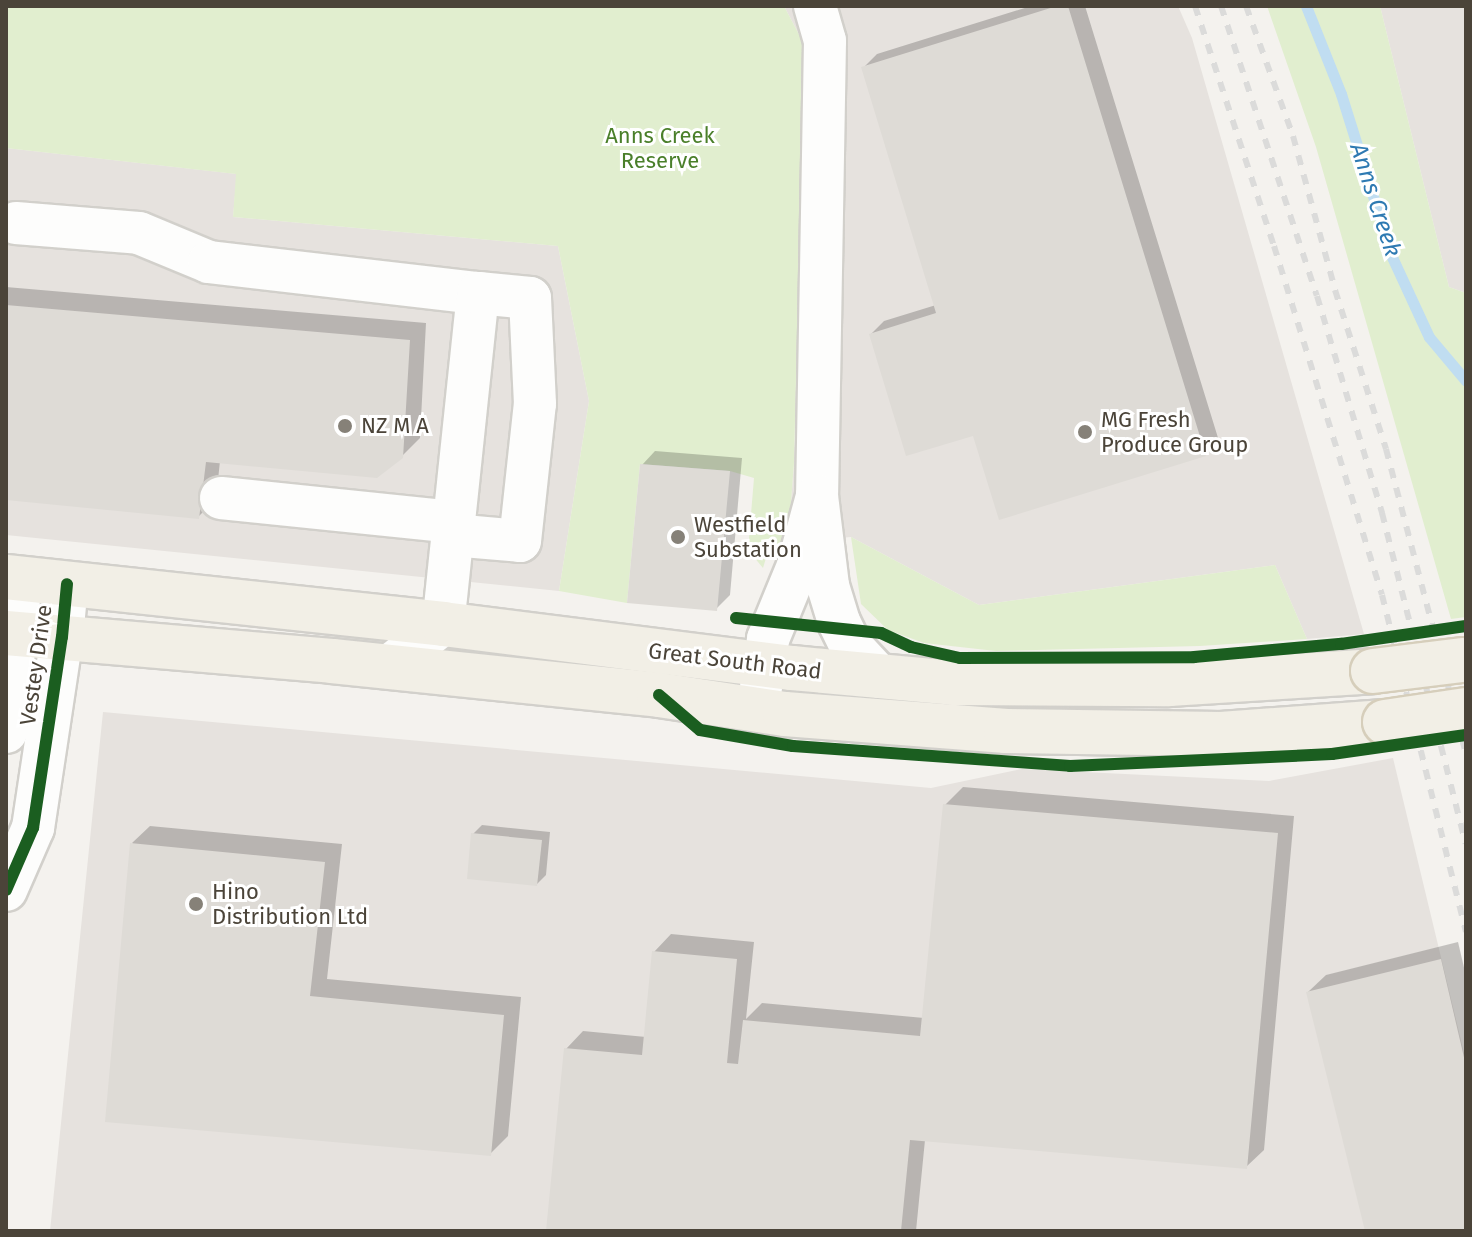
<!DOCTYPE html>
<html>
<head>
<meta charset="utf-8">
<style>
	body { margin:0 }
	#map { position:relative; width:1472px; height:1237px; overflow:hidden; background:#f4f2ee; font-family:"Fira Sans",sans-serif }
	div>[style] { position:absolute }
	.industrial>* { inset:0; background:#e6e2de }
	.green>* { inset:0; background:#e1eecf }
	.shadow>* { inset:0; background:#0003 }
	.stream>* { height:11px; margin:-5.5px; padding:0 5.5px; transform-origin:5.5px; border-radius:5.5px; background:#c0ddf1 }
	.building>* { inset:0; background:#dedbd6 }
	.roads { filter:drop-shadow(2px 0 #d2d0cb) drop-shadow(-2px 0 #d2d0cb) drop-shadow(0 2px #d2d0cb) drop-shadow(0 -2px #d2d0cb) }
	.minor>* { height:42px; margin:-21px; padding:0 21px; transform-origin:21px; border-radius:21px; background:#fdfdfc }
	.major>* { height:44px; margin:-22px; padding:0 22px; transform-origin:22px; border-radius:22px; background:#f2efe6 }
	.rail>* { height:6px; margin-top:-3px; transform-origin:0; background:repeating-linear-gradient(90deg,#dbdbda 0 10px,transparent 0 20px) }
	.bridges { filter:drop-shadow(2px 0 #d6cebb) drop-shadow(-2px 0 #d6cebb) drop-shadow(0 2px #d6cebb) drop-shadow(0 -2px #d6cebb) }
	.major-bridge>* { height:44px; margin:-22px; padding:0 22px; transform-origin:22px; border-radius:22px; background:#f2efe6 }
	.cycleway>* { height:12px; margin:-6px; padding:0 6px; transform-origin:6px; border-radius:6px; background:#1b5e20 }
	.dots>* { width:22px; height:22px; translate:-50% -50%; box-sizing:border-box; border:4px solid #fff; border-radius:50% }
	span { translate:-50% -50%; white-space:nowrap; text-align:center; line-height:1.15; -webkit-text-stroke:6px #fff; paint-order:stroke }
	.park-label { font-size:22px; color:#4a7f2a }
	.poi-label { font-size:22px; color:#4b4439 }
	.left { translate:0 -50%; text-align:left }
	.street-label { font-size:22px; color:#4b4439 }
	.water-label { font-size:24px; color:#2e7ab2; font-style:italic }
	.frame { position:absolute; inset:0; border:8px solid #4b4439; pointer-events:none }
</style>
</head>
<body>
<div id="map">
	<div class="industrial">
		<i style="clip-path:polygon(784px 6px,1178px 6px,1192px 38px,1364px 634px,1307px 639px,1275px 565px,979px 605px,851px 537px,788px 542px,794px 463px,804px 44px)"></i>
		<i style="clip-path:polygon(1380px 6px,1466px 6px,1466px 293px,1449px 287px)"></i>
		<i style="clip-path:polygon(6px 148px,237px 174px,233px 217px,558px 246px,589px 401px,559px 591px,6px 535px)"></i>
		<i style="clip-path:polygon(103px 712px,931px 788px,1022px 769px,1269px 781px,1393px 758px,1466px 1061px,1466px 1231px,50px 1231px)"></i>
	</div>
	<div class="green">
		<i style="clip-path:polygon(6px 6px,784px 6px,804px 44px,794px 463px,788px 542px,781px 557px,766px 558px,763px 568px,748px 550px,754px 478px,730px 471px,640px 464px,627px 603px,559px 591px,589px 401px,558px 246px,233px 217px,236px 174px,6px 148px)"></i>
		<i style="clip-path:polygon(1267px 6px,1380px 6px,1449px 287px,1466px 293px,1466px 617px,1451px 619px,1316px 147px)"></i>
		<i style="clip-path:polygon(851px 537px,979px 605px,1275px 565px,1307px 639px,1200px 646px,996px 651px,924px 643px,888px 630px,861px 604px)"></i>
	</div>
	<div class="shadow">
		<i style="clip-path:polygon(1031px 6px,1085px 6px,1219px 441px,1205px 454px,974px 433px,871px 334px,884px 321px,936px 305px,864px 67px,877px 54px)"></i>
		<i style="clip-path:polygon(6px 287px,426px 323px,420px 438px,401px 457px,220px 461px,216px 499px,198px 517px,6px 498px)"></i>
		<i style="clip-path:polygon(655px 451px,742px 458px,730px 595px,716px 609px,642px 465px)"></i>
		<i style="clip-path:polygon(963px 787px,1294px 816px,1264px 1150px,1246px 1167px,925px 1140px,916px 1231px,548px 1231px,566px 1049px,583px 1031px,646px 1037px,654px 952px,671px 934px,754px 942px,746px 1019px,762px 1003px,924px 1018px,945px 805px)"></i>
		<i style="clip-path:polygon(482px 825px,550px 832px,546px 875px,537px 884px,473px 834px)"></i>
		<i style="clip-path:polygon(150px 826px,342px 844px,327px 979px,521px 997px,508px 1136px,490px 1154px,132px 843px)"></i>
		<i style="clip-path:polygon(1458px 942px,1466px 976px,1466px 1231px,1367px 1231px,1308px 992px,1326px 975px)"></i>
	</div>
	<div class="stream">
		<i style="left:1306px;top:6px;width:95px;rotate:68.3deg"></i>
		<i style="left:1341px;top:94px;width:171px;rotate:72.6deg"></i>
		<i style="left:1392px;top:257px;width:88px;rotate:65.2deg"></i>
		<i style="left:1429px;top:337px;width:57px;rotate:49.9deg"></i>
	</div>
	<div class="building">
		<i style="clip-path:polygon(1057px 6px,1068px 6px,1206px 456px,999px 520px,973px 436px,906px 456px,869px 334px,936px 313px,861px 67px)"></i>
		<i style="clip-path:polygon(6px 305px,410px 340px,403px 458px,377px 478px,206px 462px,199px 519px,6px 500px)"></i>
		<i style="clip-path:polygon(640px 464px,730px 471px,717px 611px,627px 603px)"></i>
		<i style="clip-path:polygon(943px 804px,1278px 833px,1247px 1169px,910px 1140px,901px 1231px,546px 1231px,564px 1048px,642px 1055px,652px 951px,737px 959px,727px 1063px,738px 1064px,743px 1020px,920px 1036px)"></i>
		<i style="clip-path:polygon(471px 833px,542px 840px,537px 886px,467px 879px)"></i>
		<i style="clip-path:polygon(130px 843px,325px 862px,310px 996px,504px 1015px,491px 1156px,105px 1122px)"></i>
		<i style="clip-path:polygon(1441px 959px,1466px 1066px,1466px 1231px,1365px 1231px,1306px 992px)"></i>
	</div>
	<div class="roads">
		<div class="minor">
			<i style="left:815px;top:6px;width:36px;rotate:74deg"></i>
			<i style="left:825px;top:41px;width:455px;rotate:91deg"></i>
			<i style="left:16px;top:223px;width:123px;rotate:4.6deg"></i>
			<i style="left:139px;top:233px;width:76px;rotate:22.5deg"></i>
			<i style="left:209px;top:262px;width:271px;rotate:6.6deg"></i>
			<i style="left:478px;top:293px;width:333px;rotate:96deg"></i>
			<i style="left:443px;top:624px;width:70px;rotate:142deg"></i>
			<i style="left:221px;top:498px;width:233px;rotate:5.9deg"></i>
			<i style="left:452px;top:535px;width:68px;rotate:5deg"></i>
			<i style="left:520px;top:541px;width:138px;rotate:-83.8deg"></i>
			<i style="left:535px;top:404px;width:106px;rotate:-92.7deg"></i>
			<i style="left:530px;top:298px;width:52px;rotate:-174.5deg"></i>
			<i style="left:759px;top:701px;width:63px;rotate:-81.7deg"></i>
			<i style="left:768px;top:639px;width:79px;rotate:-67.7deg"></i>
			<i style="left:798px;top:566px;width:73px;rotate:-74.8deg"></i>
			<i style="left:817px;top:496px;width:91px;rotate:83deg"></i>
			<i style="left:828px;top:586px;width:38px;rotate:73deg"></i>
			<i style="left:839px;top:622px;width:25px;rotate:64deg"></i>
			<i style="left:850px;top:645px;width:44px;rotate:46.8deg"></i>
			<i style="left:6px;top:732px;width:154px;rotate:-84.4deg"></i>
			<i style="left:6px;top:890px;width:68px;rotate:-66.5deg"></i>
			<i style="left:33px;top:828px;width:193px;rotate:-81.4deg"></i>
			<i style="left:62px;top:637px;width:53px;rotate:-84.6deg"></i>
		</div>
		<div class="major">
			<i style="left:6px;top:577px;width:440px;rotate:6.1deg"></i>
			<i style="left:443px;top:624px;width:352px;rotate:7.2deg"></i>
			<i style="left:792px;top:668px;width:162px;rotate:5.3deg"></i>
			<i style="left:953px;top:683px;width:216px;rotate:0.3deg"></i>
			<i style="left:1169px;top:684px;width:204px;rotate:-3.6deg"></i>
			<i style="left:6px;top:633px;width:327px;rotate:4.9deg"></i>
			<i style="left:332px;top:661px;width:329px;rotate:5.9deg"></i>
			<i style="left:659px;top:695px;width:127px;rotate:8.6deg"></i>
			<i style="left:785px;top:714px;width:222px;rotate:4.4deg"></i>
			<i style="left:1006px;top:731px;width:215px;rotate:0.8deg"></i>
			<i style="left:1221px;top:734px;width:164px;rotate:-4.2deg"></i>
		</div>
	</div>
	<div class="rail">
		<i style="left:1195px;top:6px;width:253px;rotate:71.8deg"></i>
		<i style="left:1274px;top:246px;width:365px;rotate:72.8deg"></i>
		<i style="left:1382px;top:595px;width:347px;rotate:76deg"></i>
		<i style="left:1221px;top:6px;width:305px;rotate:71.7deg"></i>
		<i style="left:1317px;top:296px;width:227px;rotate:73.3deg"></i>
		<i style="left:1382px;top:513px;width:341px;rotate:75.8deg"></i>
		<i style="left:1246px;top:6px;width:138px;rotate:70.1deg"></i>
		<i style="left:1293px;top:136px;width:160px;rotate:74.7deg"></i>
		<i style="left:1335px;top:290px;width:167px;rotate:72.2deg"></i>
		<i style="left:1386px;top:449px;width:315px;rotate:75.3deg"></i>
	</div>
	<div class="bridges">
		<div class="major-bridge">
			<i style="left:1373px;top:671px;width:90px;rotate:-7deg"></i>
			<i style="left:1385px;top:722px;width:82px;rotate:-8.4deg"></i>
		</div>
	</div>
	<div class="cycleway">
		<i style="left:736px;top:618px;width:146px;rotate:5.9deg"></i>
		<i style="left:881px;top:633px;width:33px;rotate:25deg"></i>
		<i style="left:911px;top:647px;width:50px;rotate:12.7deg"></i>
		<i style="left:960px;top:658px;width:234px;rotate:-0.2deg"></i>
		<i style="left:1194px;top:657px;width:148px;rotate:-5.1deg"></i>
		<i style="left:1341px;top:644px;width:126px;rotate:-8.2deg"></i>
		<i style="left:659px;top:695px;width:54px;rotate:40.5deg"></i>
		<i style="left:700px;top:730px;width:94px;rotate:9.8deg"></i>
		<i style="left:793px;top:746px;width:278px;rotate:4.1deg"></i>
		<i style="left:1070px;top:766px;width:262px;rotate:-2.6deg"></i>
		<i style="left:1332px;top:754px;width:135px;rotate:-8.1deg"></i>
		<i style="left:6px;top:890px;width:68px;rotate:-66.5deg"></i>
		<i style="left:33px;top:828px;width:193px;rotate:-81.4deg"></i>
		<i style="left:62px;top:637px;width:53px;rotate:-84.6deg"></i>
	</div>
	<div class="dots">
		<i style="left:345px;top:426px;background:#868178"></i>
		<i style="left:1085px;top:432px;background:#868178"></i>
		<i style="left:678px;top:537px;background:#868178"></i>
		<i style="left:196px;top:904px;background:#868178"></i>
	</div>
	<div class="park-label">
		<span style="left:660px;top:148px">Anns Creek<br>Reserve</span>
	</div>
	<div class="poi-label">
		<span class="left" style="left:1101px;top:432px">MG Fresh<br>Produce Group</span>
		<span class="left" style="left:361px;top:426px">NZ M A</span>
		<span class="left" style="left:694px;top:537px">Westfield<br>Substation</span>
		<span class="left" style="left:212px;top:904px">Hino<br>Distribution Ltd</span>
	</div>
	<div class="street-label">
		<span style="left:735px;top:661px;rotate:7deg">Great South Road</span>
		<span style="left:36px;top:665px;rotate:-82deg">Vestey Drive</span>
	</div>
	<div class="water-label">
		<span style="left:1375px;top:200px;rotate:72deg">Anns Creek</span>
	</div>
	<div class="frame"></div>
</div>
</body>
</html>
